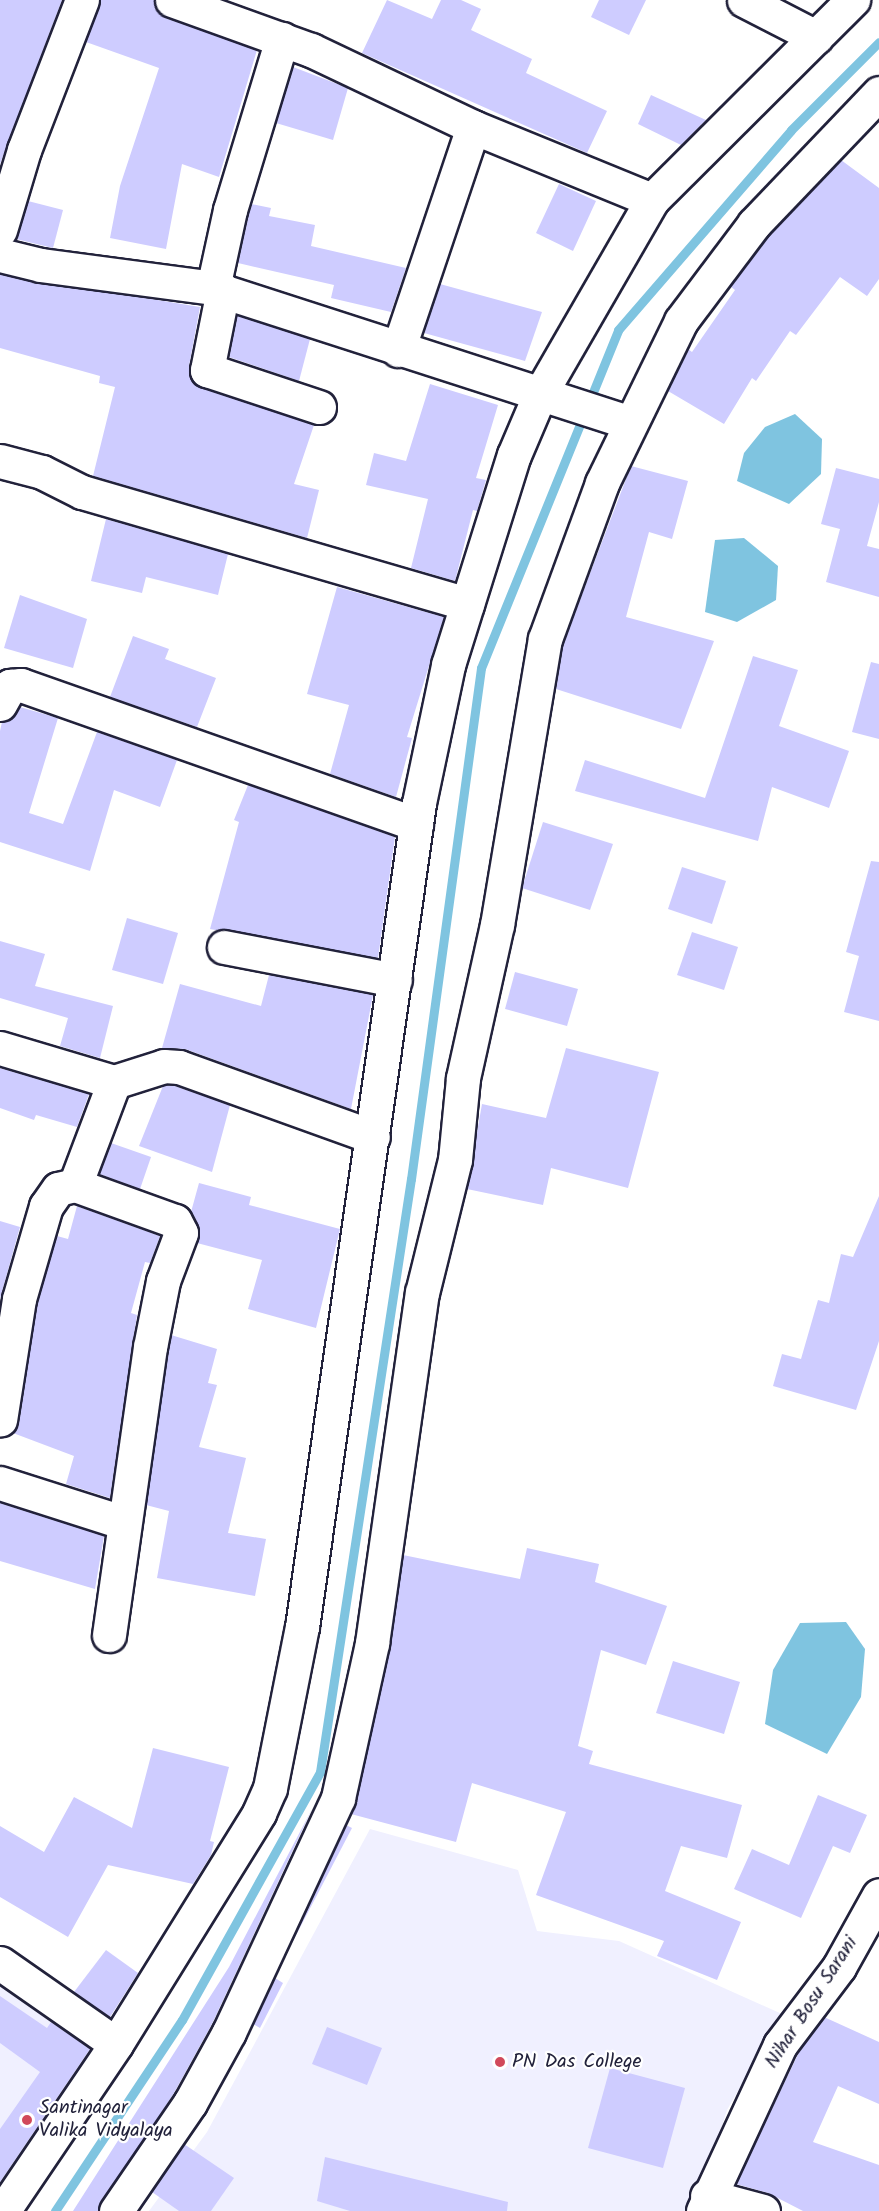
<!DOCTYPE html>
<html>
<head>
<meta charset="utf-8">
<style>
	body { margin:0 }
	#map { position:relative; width:879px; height:2211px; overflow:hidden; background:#fff; font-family:Kalam,sans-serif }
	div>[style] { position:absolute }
	.built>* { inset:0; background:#f0f0ff }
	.water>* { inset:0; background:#7fc4e0 }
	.stream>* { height:9px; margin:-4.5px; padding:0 4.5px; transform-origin:4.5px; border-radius:4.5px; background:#7fc4e0 }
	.building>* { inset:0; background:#ceccff }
	.roads { filter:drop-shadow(2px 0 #22223b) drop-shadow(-2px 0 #22223b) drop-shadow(0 2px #22223b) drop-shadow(0 -2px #22223b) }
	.minor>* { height:33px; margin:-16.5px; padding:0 16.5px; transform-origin:16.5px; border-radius:16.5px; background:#fff }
	.dots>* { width:16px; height:16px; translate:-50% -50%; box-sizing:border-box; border:3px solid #fff; border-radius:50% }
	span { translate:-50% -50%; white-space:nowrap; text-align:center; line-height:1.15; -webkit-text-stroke:4.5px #fff; paint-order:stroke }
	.street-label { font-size:20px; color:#22223b }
	.poi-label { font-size:20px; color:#22223b }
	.left { translate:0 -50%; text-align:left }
</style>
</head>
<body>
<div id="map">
	<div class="built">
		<i style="clip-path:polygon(370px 1829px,518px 1870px,537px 1931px,619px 1941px,782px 2014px,727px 2110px,696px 2211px,149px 2211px,207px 2132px)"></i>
		<i style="clip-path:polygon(0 1974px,106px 2044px,0 2196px)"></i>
	</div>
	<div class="water">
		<i style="clip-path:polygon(795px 414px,822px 439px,821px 474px,789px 504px,737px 481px,744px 453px,765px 427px)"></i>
		<i style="clip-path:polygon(744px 538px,778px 566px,776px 600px,737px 622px,705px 612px,715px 540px)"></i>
		<i style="clip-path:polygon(846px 1622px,865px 1649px,861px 1697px,827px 1754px,765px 1724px,773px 1670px,800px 1623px)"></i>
	</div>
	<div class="stream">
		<i style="left:55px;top:2211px;width:229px;rotate:-56.4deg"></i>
		<i style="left:182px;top:2020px;width:284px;rotate:-60.9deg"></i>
		<i style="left:320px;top:1772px;width:600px;rotate:-81.28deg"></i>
		<i style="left:411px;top:1179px;width:516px;rotate:-82.2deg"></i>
		<i style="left:481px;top:668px;width:365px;rotate:-67.9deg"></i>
		<i style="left:618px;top:330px;width:264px;rotate:-49.1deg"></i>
		<i style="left:791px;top:130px;width:124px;rotate:-45deg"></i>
	</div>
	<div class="building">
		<i style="clip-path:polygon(0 0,62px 0,0 164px)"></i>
		<i style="clip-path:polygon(100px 0,154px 0,166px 18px,257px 50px,219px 177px,182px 164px,166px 249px,110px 238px,120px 186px,159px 68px,86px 42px)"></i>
		<i style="clip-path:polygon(387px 0,432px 19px,441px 0,461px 0,481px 9px,471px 30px,532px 59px,526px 73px,607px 111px,587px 153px,362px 53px)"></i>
		<i style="clip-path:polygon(599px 0,646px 0,629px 35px,591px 17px)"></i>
		<i style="clip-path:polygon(293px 67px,348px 88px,333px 140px,276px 123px)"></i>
		<i style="clip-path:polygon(651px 95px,706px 120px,681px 145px,638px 124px)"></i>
		<i style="clip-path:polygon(841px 160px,879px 188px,879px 279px,867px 296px,840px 277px,796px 335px,790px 331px,756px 381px,752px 378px,724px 424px,668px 391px,688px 349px,692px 352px,735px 290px,730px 286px,768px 236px)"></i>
		<i style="clip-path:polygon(559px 184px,596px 201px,573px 251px,536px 233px)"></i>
		<i style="clip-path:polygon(28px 201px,63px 210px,53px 248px,16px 239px)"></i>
		<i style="clip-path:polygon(251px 204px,271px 208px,269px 216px,315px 225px,311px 246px,406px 268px,391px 312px,331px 298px,334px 285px,238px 263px)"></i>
		<i style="clip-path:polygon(0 274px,200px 307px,189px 366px,193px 383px,314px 425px,294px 484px,319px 490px,307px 538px,93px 476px,115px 387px,99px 383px,100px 376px,0 348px)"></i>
		<i style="clip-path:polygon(440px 284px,542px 312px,525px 361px,424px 333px)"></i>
		<i style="clip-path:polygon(237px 315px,310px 339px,299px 381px,229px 357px)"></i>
		<i style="clip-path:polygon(430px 384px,498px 405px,476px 478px,486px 480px,477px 511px,473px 510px,455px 581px,411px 568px,428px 499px,366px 485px,374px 453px,406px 461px)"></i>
		<i style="clip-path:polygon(631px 466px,688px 481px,672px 539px,649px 532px,626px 617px,714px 641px,681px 729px,556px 689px,563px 644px)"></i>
		<i style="clip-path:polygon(836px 468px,879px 479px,879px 502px,867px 546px,879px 549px,879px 597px,826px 582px,840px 529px,821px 524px)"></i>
		<i style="clip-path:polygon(106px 519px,228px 554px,218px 595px,146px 577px,142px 593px,91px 581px)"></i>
		<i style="clip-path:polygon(337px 587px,444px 617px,407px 737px,412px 738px,396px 797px,330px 774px,349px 705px,307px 694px)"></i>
		<i style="clip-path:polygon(20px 595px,87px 619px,73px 668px,4px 648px)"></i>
		<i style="clip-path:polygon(133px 636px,169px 649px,165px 659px,216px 678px,197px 727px,110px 697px)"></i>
		<i style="clip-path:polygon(753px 656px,798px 670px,779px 726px,849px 751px,829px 808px,772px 787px,758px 841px,575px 791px,585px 760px,705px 798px)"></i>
		<i style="clip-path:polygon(871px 662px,879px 664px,879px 739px,852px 732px)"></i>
		<i style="clip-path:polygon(20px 707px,58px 718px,29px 813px,63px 824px,97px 732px,177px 760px,160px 807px,114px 790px,90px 871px,0 842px,0 731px,2px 722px)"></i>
		<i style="clip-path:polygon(248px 785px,395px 837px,378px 958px,210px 929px,239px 822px,234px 820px)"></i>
		<i style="clip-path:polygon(543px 822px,613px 844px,590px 910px,522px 888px)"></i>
		<i style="clip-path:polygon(871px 861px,879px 862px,879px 1021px,844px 1012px,859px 956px,846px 952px)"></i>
		<i style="clip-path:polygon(682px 867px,726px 881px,712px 924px,668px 909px)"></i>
		<i style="clip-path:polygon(127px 918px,178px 933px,163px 984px,112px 970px)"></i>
		<i style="clip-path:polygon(692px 932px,738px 947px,724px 990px,677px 975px)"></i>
		<i style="clip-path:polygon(0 941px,45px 954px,35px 986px,113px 1006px,100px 1058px,60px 1046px,68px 1018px,0 998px)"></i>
		<i style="clip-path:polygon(515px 972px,578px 989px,567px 1026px,505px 1009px)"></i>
		<i style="clip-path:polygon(269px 975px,373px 995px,351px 1109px,185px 1049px,162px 1048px,180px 984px,261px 1006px)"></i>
		<i style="clip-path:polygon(566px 1048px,659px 1072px,628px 1188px,551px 1168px,543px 1205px,467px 1189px,482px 1104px,546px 1118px)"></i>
		<i style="clip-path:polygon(0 1068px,89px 1094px,77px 1127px,36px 1115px,34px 1120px,0 1108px)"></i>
		<i style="clip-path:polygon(163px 1086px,175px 1086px,230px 1105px,212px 1172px,139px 1146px)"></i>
		<i style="clip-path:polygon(111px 1143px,151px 1157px,140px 1189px,99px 1174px)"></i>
		<i style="clip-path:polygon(199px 1183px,251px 1197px,249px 1205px,340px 1229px,316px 1328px,248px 1309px,262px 1260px,197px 1243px,200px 1232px,191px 1212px)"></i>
		<i style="clip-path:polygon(879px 1196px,879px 1341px,856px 1410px,773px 1386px,782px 1354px,801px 1359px,818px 1300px,829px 1303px,841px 1254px,853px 1257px)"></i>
		<i style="clip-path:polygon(77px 1206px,160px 1236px,150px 1263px,145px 1262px,131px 1313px,137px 1315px,110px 1498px,66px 1484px,74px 1456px,13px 1433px,19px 1423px,37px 1303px,57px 1236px,68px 1239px)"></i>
		<i style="clip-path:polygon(0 1221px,20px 1227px,0 1299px)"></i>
		<i style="clip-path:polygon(171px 1335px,217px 1349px,208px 1383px,217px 1385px,199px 1447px,246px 1458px,228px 1533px,266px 1539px,255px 1596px,157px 1578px,169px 1511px,146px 1505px)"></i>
		<i style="clip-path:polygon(0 1503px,104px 1536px,95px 1589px,0 1561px)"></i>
		<i style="clip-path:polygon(527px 1548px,599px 1564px,595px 1582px,667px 1606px,646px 1665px,601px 1650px,578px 1746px,593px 1751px,589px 1764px,742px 1805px,727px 1858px,681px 1846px,665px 1891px,741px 1922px,717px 1980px,657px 1956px,664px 1941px,536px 1895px,566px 1812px,472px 1783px,456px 1842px,351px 1814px,390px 1647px,403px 1555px,520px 1579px)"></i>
		<i style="clip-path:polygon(673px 1661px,740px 1682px,724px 1734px,656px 1713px)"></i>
		<i style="clip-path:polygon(153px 1748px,229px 1767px,210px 1841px,214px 1842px,211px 1855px,193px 1884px,108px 1865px,68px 1937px,0 1897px,0 1826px,44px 1852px,74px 1797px,132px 1828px)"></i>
		<i style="clip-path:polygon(818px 1795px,867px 1815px,850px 1853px,833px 1846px,801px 1918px,734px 1889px,752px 1849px,789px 1865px)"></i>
		<i style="clip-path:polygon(312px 1809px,212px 2024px,174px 2093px,98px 2211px,73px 2211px,229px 1967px)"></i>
		<i style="clip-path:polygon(346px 1825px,352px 1828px,282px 1962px)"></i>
		<i style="clip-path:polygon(106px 1950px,138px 1973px,110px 2017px,74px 1992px)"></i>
		<i style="clip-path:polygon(275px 1978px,283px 1983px,260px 2028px,253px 2024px)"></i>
		<i style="clip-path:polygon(0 1996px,47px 2028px,51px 2022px,90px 2049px,0 2182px,0 2129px,40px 2072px,0 2043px)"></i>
		<i style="clip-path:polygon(824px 2017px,879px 2042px,879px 2104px,838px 2086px,813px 2142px,879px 2165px,879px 2211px,803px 2211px,768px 2193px,736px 2184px,801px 2048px)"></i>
		<i style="clip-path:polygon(327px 2027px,382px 2048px,367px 2085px,312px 2064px)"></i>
		<i style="clip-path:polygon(610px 2068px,685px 2088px,663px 2168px,588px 2148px)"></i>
		<i style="clip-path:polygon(184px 2144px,234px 2178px,211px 2211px,179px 2211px,152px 2192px)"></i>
		<i style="clip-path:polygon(325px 2157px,508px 2202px,507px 2211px,350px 2211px,317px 2201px)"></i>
	</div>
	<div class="roads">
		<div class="minor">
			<i style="left:172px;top:0;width:148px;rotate:19.8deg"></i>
			<i style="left:311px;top:50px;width:179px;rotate:25.4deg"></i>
			<i style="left:473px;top:127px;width:193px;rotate:22.2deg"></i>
			<i style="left:744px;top:0;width:81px;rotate:27.2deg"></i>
			<i style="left:0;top:230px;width:84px;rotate:-73.3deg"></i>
			<i style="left:24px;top:150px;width:161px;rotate:-68.9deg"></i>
			<i style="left:0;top:255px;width:42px;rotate:13.7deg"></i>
			<i style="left:41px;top:265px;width:174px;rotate:7.6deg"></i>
			<i style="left:213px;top:288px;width:437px;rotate:17.9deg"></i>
			<i style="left:213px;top:288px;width:80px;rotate:-77.7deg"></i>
			<i style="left:230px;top:210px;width:179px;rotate:-73.1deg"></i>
			<i style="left:223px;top:290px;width:82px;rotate:101.3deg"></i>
			<i style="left:207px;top:370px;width:118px;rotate:18.3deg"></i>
			<i style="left:398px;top:350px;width:235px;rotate:-71.4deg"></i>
			<i style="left:0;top:461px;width:43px;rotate:14.7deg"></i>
			<i style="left:42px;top:472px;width:45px;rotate:26.6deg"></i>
			<i style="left:82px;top:492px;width:401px;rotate:16.2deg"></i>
			<i style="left:0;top:704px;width:21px;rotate:-61deg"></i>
			<i style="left:10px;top:686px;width:11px;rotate:-5deg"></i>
			<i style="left:21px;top:685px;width:419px;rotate:19.4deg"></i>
			<i style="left:224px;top:947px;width:174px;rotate:10.9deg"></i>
			<i style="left:0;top:1048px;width:119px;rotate:16.6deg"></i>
			<i style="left:114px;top:1082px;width:110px;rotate:110.7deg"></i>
			<i style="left:75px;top:1185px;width:17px;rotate:167deg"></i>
			<i style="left:58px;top:1189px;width:21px;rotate:125deg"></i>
			<i style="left:46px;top:1206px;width:97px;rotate:106.2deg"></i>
			<i style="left:19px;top:1299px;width:122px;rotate:98.9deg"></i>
			<i style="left:114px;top:1082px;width:52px;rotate:-17.7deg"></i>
			<i style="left:164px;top:1066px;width:15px;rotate:4deg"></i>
			<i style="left:179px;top:1067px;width:206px;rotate:19.8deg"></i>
			<i style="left:75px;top:1185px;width:106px;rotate:19.8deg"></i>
			<i style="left:175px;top:1221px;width:13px;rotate:63deg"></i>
			<i style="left:181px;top:1233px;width:51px;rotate:110.6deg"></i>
			<i style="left:163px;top:1281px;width:67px;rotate:101.1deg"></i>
			<i style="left:150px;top:1347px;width:291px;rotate:98.1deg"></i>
			<i style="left:0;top:1483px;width:128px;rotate:17.7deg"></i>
			<i style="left:0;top:1963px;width:141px;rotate:34.9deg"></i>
			<i style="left:707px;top:2196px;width:58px;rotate:15deg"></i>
			<i style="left:3px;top:2211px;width:202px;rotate:-55.9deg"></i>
			<i style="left:116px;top:2044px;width:272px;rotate:-58.2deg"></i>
			<i style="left:259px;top:1813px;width:27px;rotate:-66deg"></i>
			<i style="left:270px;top:1788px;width:164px;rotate:-78.8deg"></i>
			<i style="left:302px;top:1627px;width:832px;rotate:-81.92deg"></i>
			<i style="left:419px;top:803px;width:141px;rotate:-78.1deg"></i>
			<i style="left:448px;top:665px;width:220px;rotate:-72.6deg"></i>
			<i style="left:514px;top:455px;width:66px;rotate:-66.9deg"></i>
			<i style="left:540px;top:394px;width:224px;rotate:-60deg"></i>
			<i style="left:652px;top:200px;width:284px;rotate:-44.9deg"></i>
			<i style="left:116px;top:2211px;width:131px;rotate:-55.6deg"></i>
			<i style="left:190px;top:2103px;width:81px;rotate:-61.2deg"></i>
			<i style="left:229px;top:2032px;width:258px;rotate:-65deg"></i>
			<i style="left:338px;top:1798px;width:159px;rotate:-77.6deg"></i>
			<i style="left:372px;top:1643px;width:354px;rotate:-81.9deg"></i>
			<i style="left:422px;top:1293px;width:137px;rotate:-76.1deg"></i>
			<i style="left:455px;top:1160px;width:82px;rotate:-84.4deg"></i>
			<i style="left:463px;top:1078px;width:157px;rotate:-77.5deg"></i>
			<i style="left:497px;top:925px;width:290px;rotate:-80.5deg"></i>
			<i style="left:545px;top:639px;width:166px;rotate:-69.9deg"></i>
			<i style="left:602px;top:483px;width:180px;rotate:-64deg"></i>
			<i style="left:681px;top:321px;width:121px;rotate:-53deg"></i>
			<i style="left:754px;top:224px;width:181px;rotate:-46.3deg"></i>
			<i style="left:703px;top:2211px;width:183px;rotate:-65.1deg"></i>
			<i style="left:780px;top:2045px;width:98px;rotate:-52.9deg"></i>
			<i style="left:839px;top:1967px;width:82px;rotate:-60.9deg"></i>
		</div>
	</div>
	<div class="dots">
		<i style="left:500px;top:2062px;background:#d1495b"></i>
		<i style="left:27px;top:2120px;background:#d1495b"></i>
	</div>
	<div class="street-label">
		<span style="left:812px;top:2003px;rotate:-57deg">Nihar Bosu Sarani</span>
	</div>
	<div class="poi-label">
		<span class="left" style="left:512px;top:2062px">PN Das College</span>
		<span class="left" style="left:39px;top:2120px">Santinagar<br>Valika Vidyalaya</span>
	</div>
</div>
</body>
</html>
